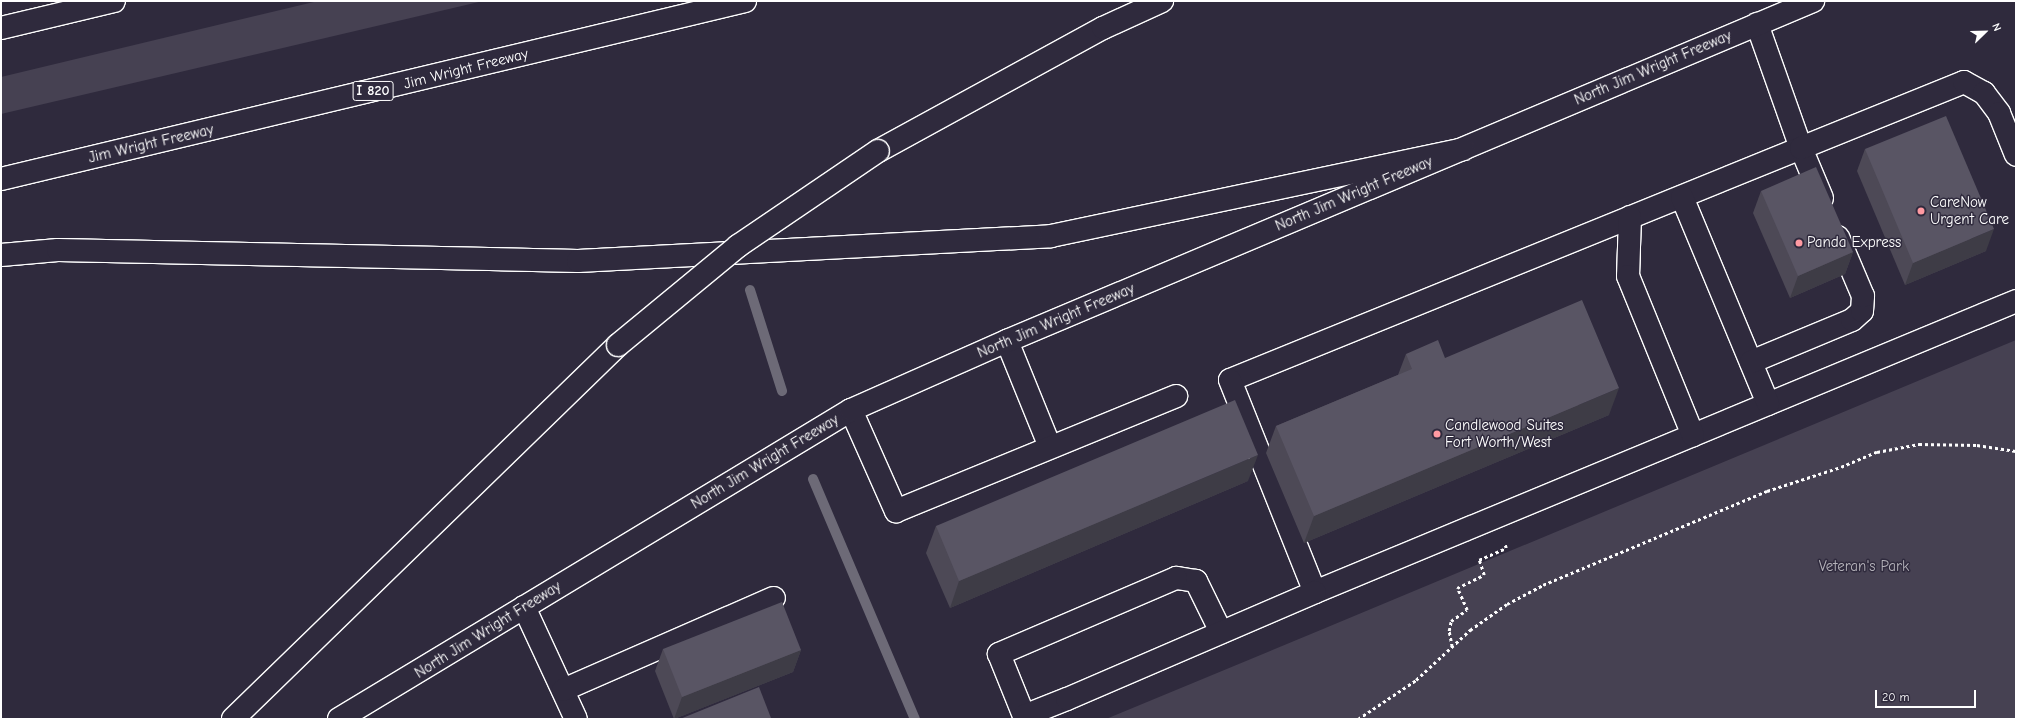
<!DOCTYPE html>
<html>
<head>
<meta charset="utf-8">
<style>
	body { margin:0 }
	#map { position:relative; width:2017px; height:720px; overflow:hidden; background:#2f2a3d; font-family:"Comic Neue",sans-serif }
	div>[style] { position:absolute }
	.green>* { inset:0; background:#464152 }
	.stream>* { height:10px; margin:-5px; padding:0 5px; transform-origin:5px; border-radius:5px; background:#6d6a77 }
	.path>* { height:2.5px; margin-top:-1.25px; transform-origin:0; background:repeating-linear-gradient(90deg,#fff 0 3px,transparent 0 6px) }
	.roads { filter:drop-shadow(1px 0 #fff) drop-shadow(-1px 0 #fff) drop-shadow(0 1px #fff) drop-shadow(0 -1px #fff) }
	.minor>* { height:22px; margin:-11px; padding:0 11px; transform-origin:11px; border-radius:11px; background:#2f2a3d }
	.major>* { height:22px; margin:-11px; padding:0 11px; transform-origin:11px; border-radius:11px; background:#2f2a3d }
	.highway>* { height:22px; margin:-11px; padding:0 11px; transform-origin:11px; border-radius:11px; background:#2f2a3d }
	.bridges { filter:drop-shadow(1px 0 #fff) drop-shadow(-1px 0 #fff) drop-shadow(0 1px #fff) drop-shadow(0 -1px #fff) }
	.highway-bridge>* { height:22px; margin:-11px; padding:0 11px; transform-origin:11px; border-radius:11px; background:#2f2a3d }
	.wall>* { inset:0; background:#4d4956 }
	.shaded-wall>* { inset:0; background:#3e3c46 }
	.building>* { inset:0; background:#595564 }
	.dots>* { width:11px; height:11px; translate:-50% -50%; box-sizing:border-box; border:2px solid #2f2a3d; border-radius:50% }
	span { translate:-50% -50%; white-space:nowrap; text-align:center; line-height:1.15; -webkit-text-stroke:3px #2f2a3d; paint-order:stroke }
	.shield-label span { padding:1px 3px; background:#2f2a3d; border:1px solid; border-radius:3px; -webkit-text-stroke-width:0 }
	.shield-label { font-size:14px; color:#fff; font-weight:700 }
	.street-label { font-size:15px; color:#fff }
	.poi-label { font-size:15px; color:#fff }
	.left { translate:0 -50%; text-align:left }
	.park-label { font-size:15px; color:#b5b3ba }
	.frame { position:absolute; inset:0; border:2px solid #fff; pointer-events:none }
	.north { position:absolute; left:1965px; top:12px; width:40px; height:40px; -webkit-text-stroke:3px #2f2a3d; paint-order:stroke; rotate:67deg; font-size:11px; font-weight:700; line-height:16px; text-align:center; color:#fff }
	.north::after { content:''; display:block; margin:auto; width:14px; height:18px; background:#fff; clip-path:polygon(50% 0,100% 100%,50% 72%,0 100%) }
	.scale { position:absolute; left:1875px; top:690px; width:101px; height:18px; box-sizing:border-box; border:2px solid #fff; border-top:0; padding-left:5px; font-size:12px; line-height:14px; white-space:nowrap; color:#fff; -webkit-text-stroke:3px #2f2a3d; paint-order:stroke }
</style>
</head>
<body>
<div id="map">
	<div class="green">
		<i style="clip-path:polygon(318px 1px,483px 1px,1px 114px,1px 77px)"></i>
		<i style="clip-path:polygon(2016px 340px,2016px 719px,1106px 719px,1323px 629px)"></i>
	</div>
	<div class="stream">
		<i style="left:750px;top:290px;width:106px;rotate:72.4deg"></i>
		<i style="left:813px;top:479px;width:261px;rotate:67deg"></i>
	</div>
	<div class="path">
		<i style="left:1452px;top:647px;width:16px;rotate:-101deg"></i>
		<i style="left:1449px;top:631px;width:10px;rotate:-79deg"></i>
		<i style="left:1451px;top:621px;width:19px;rotate:-35deg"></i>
		<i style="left:1467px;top:610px;width:24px;rotate:-114deg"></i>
		<i style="left:1457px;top:588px;width:30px;rotate:-26deg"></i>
		<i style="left:1484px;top:575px;width:16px;rotate:-108deg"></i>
		<i style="left:1479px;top:560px;width:30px;rotate:-24deg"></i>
		<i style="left:1506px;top:548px;width:3px;rotate:-108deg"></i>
		<i style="left:1358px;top:719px;width:70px;rotate:-33.9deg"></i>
		<i style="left:1416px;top:680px;width:74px;rotate:-42.8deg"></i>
		<i style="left:1470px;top:630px;width:45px;rotate:-35.1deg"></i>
		<i style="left:1507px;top:604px;width:41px;rotate:-27.8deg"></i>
		<i style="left:1543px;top:585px;width:243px;rotate:-22.8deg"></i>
		<i style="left:1767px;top:491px;width:78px;rotate:-18deg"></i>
		<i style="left:1841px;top:467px;width:39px;rotate:-23deg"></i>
		<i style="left:1877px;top:452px;width:43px;rotate:-10.8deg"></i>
		<i style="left:1919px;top:444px;width:58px;rotate:1deg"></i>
		<i style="left:1977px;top:445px;width:39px;rotate:9deg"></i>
	</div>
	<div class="roads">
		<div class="minor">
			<i style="left:1757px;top:24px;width:132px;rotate:70.5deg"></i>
			<i style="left:1801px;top:148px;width:616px;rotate:157.89deg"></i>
			<i style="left:1230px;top:380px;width:228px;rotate:68.2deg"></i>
			<i style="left:1315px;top:592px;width:759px;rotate:-22.54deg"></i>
			<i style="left:1682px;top:197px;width:224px;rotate:67.4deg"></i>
			<i style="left:1822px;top:198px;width:54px;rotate:-112.8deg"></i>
			<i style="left:1801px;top:148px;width:176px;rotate:-22deg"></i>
			<i style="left:1964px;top:82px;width:23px;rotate:29deg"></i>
			<i style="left:1984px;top:93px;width:25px;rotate:53deg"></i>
			<i style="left:1999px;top:113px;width:45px;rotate:68deg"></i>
			<i style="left:1630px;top:217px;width:59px;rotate:91.9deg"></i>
			<i style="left:1628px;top:276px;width:172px;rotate:67.8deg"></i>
			<i style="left:1007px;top:341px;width:114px;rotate:67.9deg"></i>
			<i style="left:1751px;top:362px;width:109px;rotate:-22.6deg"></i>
			<i style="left:1852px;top:320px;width:13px;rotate:-42deg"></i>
			<i style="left:1862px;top:311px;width:15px;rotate:-86deg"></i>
			<i style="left:1863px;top:296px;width:64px;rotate:-113deg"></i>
			<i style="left:851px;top:410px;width:111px;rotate:66deg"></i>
			<i style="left:896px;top:511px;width:303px;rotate:-22.3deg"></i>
			<i style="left:524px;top:607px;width:123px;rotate:65.1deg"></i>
			<i style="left:1221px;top:632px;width:57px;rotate:-116.1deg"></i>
			<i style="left:1196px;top:581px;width:20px;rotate:-171deg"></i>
			<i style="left:1176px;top:578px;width:193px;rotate:156.8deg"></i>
			<i style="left:999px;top:654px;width:67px;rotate:68deg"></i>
			<i style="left:1024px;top:716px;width:46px;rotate:-21.6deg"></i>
			<i style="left:1067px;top:699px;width:270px;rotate:-23.3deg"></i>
			<i style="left:563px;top:690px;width:230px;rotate:-23.6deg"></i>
		</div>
		<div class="major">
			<i style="left:339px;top:719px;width:598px;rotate:-31.11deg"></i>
			<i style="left:851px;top:410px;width:171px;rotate:-23.9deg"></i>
			<i style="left:1007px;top:341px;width:875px;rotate:-22.87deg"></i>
		</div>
		<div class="highway">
			<i style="left:1px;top:28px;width:116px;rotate:-13.4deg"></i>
			<i style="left:878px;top:151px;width:256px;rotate:-28.7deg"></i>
			<i style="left:1103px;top:28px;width:65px;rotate:-24.6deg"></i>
			<i style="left:1px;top:179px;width:765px;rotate:-13.45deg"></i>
			<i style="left:1px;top:255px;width:57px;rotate:-5deg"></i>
			<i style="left:58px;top:250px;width:520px;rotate:1.21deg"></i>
			<i style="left:578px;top:261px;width:474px;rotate:-3deg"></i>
			<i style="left:1051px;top:236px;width:421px;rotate:-11.9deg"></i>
			<i style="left:233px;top:719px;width:537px;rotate:-44.17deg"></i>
		</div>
	</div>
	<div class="bridges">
		<div class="highway-bridge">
			<i style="left:618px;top:345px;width:156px;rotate:-39.5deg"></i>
			<i style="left:738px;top:246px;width:169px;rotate:-34.2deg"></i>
		</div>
	</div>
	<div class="wall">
		<i style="clip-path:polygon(1865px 149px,1986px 251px,1905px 285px,1857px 171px)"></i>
		<i style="clip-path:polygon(1761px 191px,1853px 252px,1845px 274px,1790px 298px,1753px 213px)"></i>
		<i style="clip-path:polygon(1406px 354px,1445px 358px,1609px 415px,1304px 543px,1266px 453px,1276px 426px,1398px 375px)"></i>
		<i style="clip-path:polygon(1248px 481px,950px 608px,926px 553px,936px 526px)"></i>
		<i style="clip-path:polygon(663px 649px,801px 650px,793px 672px,674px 719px,655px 671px)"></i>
	</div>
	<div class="shaded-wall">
		<i style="clip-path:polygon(1994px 229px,1986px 251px,1905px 285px,1913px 263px)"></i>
		<i style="clip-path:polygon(1853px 252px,1845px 274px,1790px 298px,1798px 276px)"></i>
		<i style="clip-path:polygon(1619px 388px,1609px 415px,1304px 543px,1314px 516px)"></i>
		<i style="clip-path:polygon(1258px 455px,1248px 481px,950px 608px,959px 581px)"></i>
		<i style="clip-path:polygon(801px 650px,793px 672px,674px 719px,682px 697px)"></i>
	</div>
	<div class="building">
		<i style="clip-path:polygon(1946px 116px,1994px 229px,1913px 263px,1865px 149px)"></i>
		<i style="clip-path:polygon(1816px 167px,1853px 252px,1798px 276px,1761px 191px)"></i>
		<i style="clip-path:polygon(1582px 300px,1619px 388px,1314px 516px,1276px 426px,1412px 369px,1406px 354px,1438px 340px,1445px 358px)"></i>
		<i style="clip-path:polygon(1235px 400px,1258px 455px,959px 581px,936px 526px)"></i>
		<i style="clip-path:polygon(782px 602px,801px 650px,682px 697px,663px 649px)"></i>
		<i style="clip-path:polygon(759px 687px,771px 718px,770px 719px,680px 719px)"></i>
	</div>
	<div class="dots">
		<i style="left:1921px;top:211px;background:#ff9aa2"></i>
		<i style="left:1799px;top:243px;background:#ff9aa2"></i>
		<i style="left:1437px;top:434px;background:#ff9aa2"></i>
	</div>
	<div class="shield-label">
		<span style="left:373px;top:91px">I 820</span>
	</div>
	<div class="street-label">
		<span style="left:1653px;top:68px;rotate:-23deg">North Jim Wright Freeway</span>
		<span style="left:466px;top:69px;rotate:-14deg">Jim Wright Freeway</span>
		<span style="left:151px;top:144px;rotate:-13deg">Jim Wright Freeway</span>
		<span style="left:1354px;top:194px;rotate:-23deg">North Jim Wright Freeway</span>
		<span style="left:1056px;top:321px;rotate:-23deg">North Jim Wright Freeway</span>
		<span style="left:765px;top:462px;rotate:-31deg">North Jim Wright Freeway</span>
		<span style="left:488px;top:630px;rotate:-32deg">North Jim Wright Freeway</span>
	</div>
	<div class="poi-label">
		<span class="left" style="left:1930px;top:211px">CareNow<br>Urgent Care</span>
		<span class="left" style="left:1807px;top:243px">Panda Express</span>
		<span class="left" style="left:1445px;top:434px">Candlewood Suites<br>Fort Worth/West</span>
	</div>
	<div class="park-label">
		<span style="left:1864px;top:567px">Veteran's Park</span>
	</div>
	<div class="frame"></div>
	<div class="north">N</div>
	<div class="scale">20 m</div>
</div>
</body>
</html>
